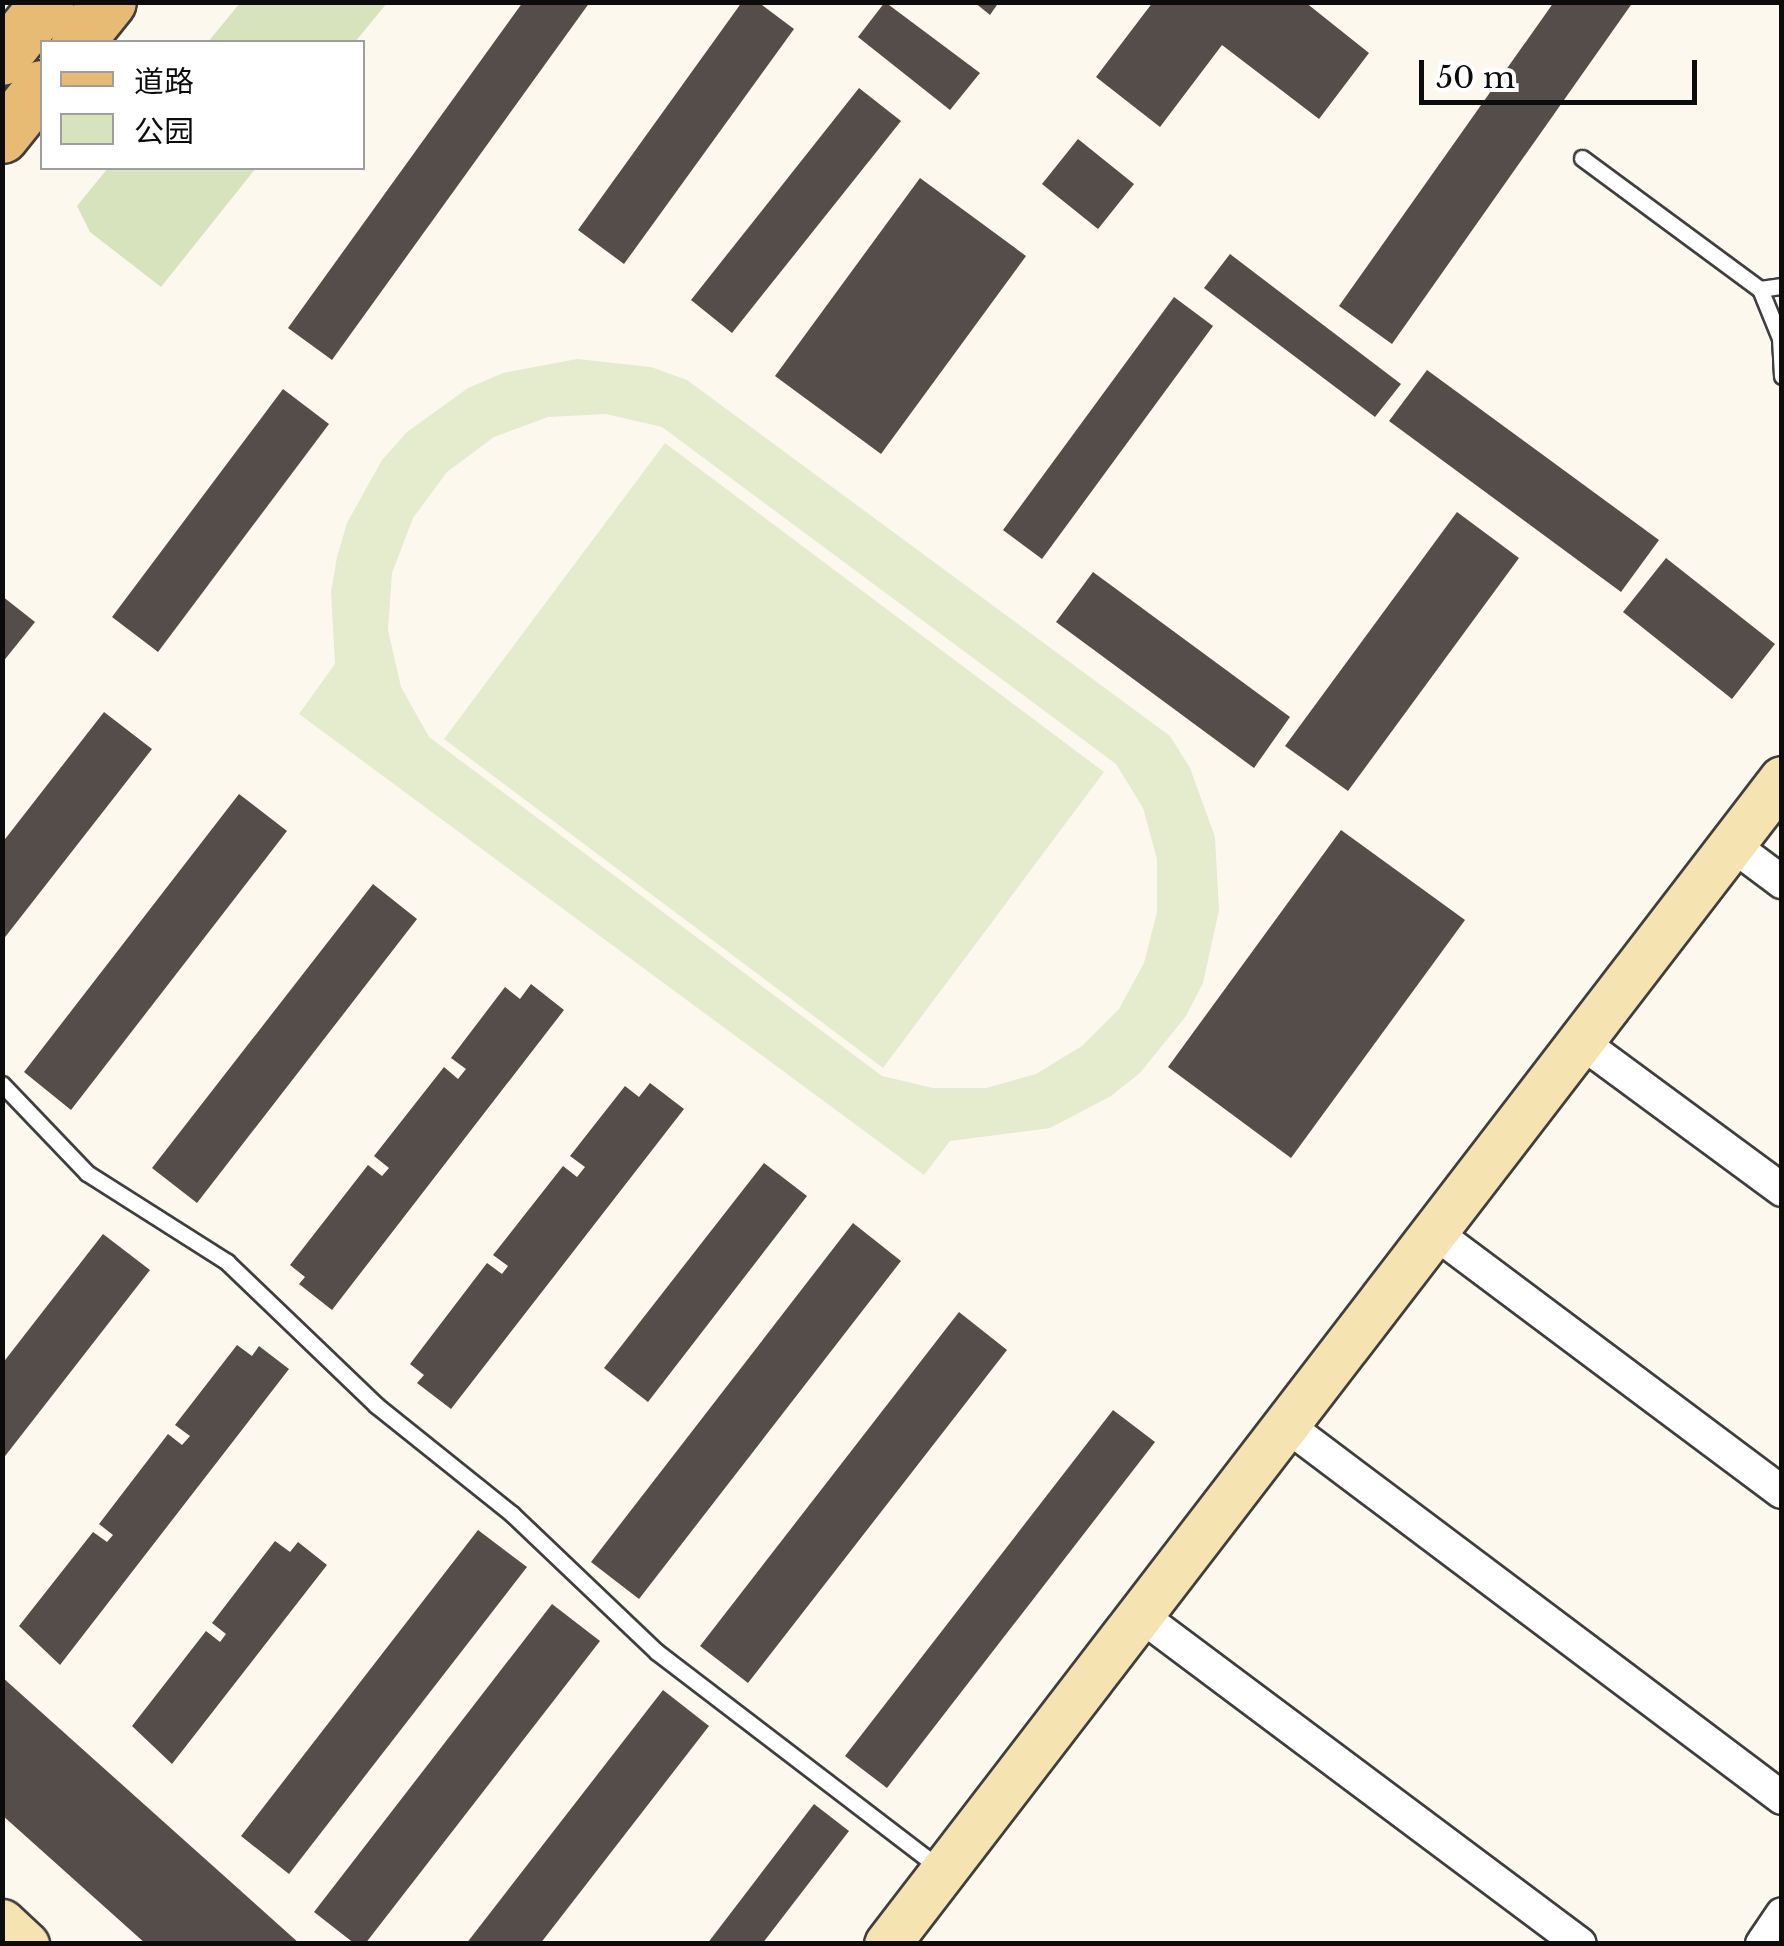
<!DOCTYPE html>
<html>
<head>
<meta charset="utf-8">
<style>
	body { margin:0 }
	#map { position:relative; width:1784px; height:1946px; overflow:hidden; background:#fdf8ee; font-family:"Libre Baskerville","Noto Sans SC",serif }
	div>[style] { position:absolute }
	.green>* { inset:0; background:#d6e3bc }
	.pitch>* { inset:0; background:#e5ebcd }
	.building>* { inset:0; background:#544d4a }
	.roads { filter:drop-shadow(2px 0 #3f3f3f) drop-shadow(-2px 0 #3f3f3f) drop-shadow(0 2px #3f3f3f) drop-shadow(0 -2px #3f3f3f) }
	.lane>* { height:15px; margin:-7.5px; padding:0 7.5px; transform-origin:7.5px; border-radius:7.5px; background:#fff }
	.street>* { height:32px; margin:-16px; padding:0 16px; transform-origin:16px; border-radius:16px; background:#fff }
	.secondary>* { height:45px; margin:-22.5px; padding:0 22.5px; transform-origin:22.5px; border-radius:22.5px; background:#f5e4b1 }
	.primary>* { height:52px; margin:-26px; padding:0 26px; transform-origin:26px; border-radius:26px; background:#e7bb74 }
	span { translate:-50% -50%; white-space:nowrap; text-align:center; line-height:1.15; -webkit-text-stroke:10px #fff; paint-order:stroke }
	.frame { position:absolute; inset:0; border:5px solid #0c0c0c; pointer-events:none }
	.legend { position:absolute; left:40px; top:40px; width:325px; height:130px; box-sizing:border-box; background:#fff; border:2px solid #9e9e9e; margin:0; padding:12px 18px; list-style:none; font-size:30px; color:#0c0c0c }
	.legend li { display:flex; align-items:center; gap:20px; height:50px }
	.legend b { width:50px; border:2px solid #9e9e9e }
	.scale { position:absolute; left:1419px; top:60px; width:278px; height:45px; box-sizing:border-box; border:5px solid #0c0c0c; border-top:0; padding-left:12px; font-size:30px; line-height:35px; white-space:nowrap; color:#0c0c0c; -webkit-text-stroke:8px #fff; paint-order:stroke }
</style>
</head>
<body>
<div id="map">
	<div class="green">
		<i style="clip-path:polygon(240px 3px,240px 2px,387px 3px,355px 42px,208px 42px)"></i>
		<i style="clip-path:polygon(108px 168px,256px 168px,161px 287px,90px 232px,77px 206px)"></i>
	</div>
	<div class="pitch">
		<i style="clip-path:polygon(evenodd,577px 359px,651px 367px,687px 380px,1170px 736px,1190px 768px,1215px 837px,1219px 910px,1203px 983px,1186px 1016px,1140px 1073px,1111px 1096px,1050px 1128px,950px 1141px,924px 1175px,299px 714px,335px 664px,331px 592px,337px 557px,347px 523px,382px 460px,407px 432px,468px 388px,503px 373px,577px 359px,606px 414px,662px 427px,1116px 764px,1143px 808px,1157px 859px,1157px 912px,1144px 963px,1119px 1009px,1082px 1046px,1036px 1074px,986px 1088px,933px 1088px,882px 1076px,429px 737px,401px 687px,388px 630px,392px 573px,413px 518px,447px 472px,494px 437px,548px 417px,606px 414px)"></i>
		<i style="clip-path:polygon(665px 443px,1104px 772px,883px 1068px,444px 739px)"></i>
	</div>
	<div class="building">
		<i style="clip-path:polygon(523px 2px,590px 2px,332px 360px,288px 328px)"></i>
		<i style="clip-path:polygon(742px 2px,758px 2px,794px 29px,624px 264px,578px 230px)"></i>
		<i style="clip-path:polygon(885px 2px,980px 73px,950px 110px,858px 37px)"></i>
		<i style="clip-path:polygon(974px 2px,999px 2px,990px 15px)"></i>
		<i style="clip-path:polygon(1153px 2px,1305px 2px,1369px 53px,1319px 119px,1222px 45px,1160px 127px,1096px 77px)"></i>
		<i style="clip-path:polygon(1554px 2px,1633px 2px,1392px 344px,1339px 306px)"></i>
		<i style="clip-path:polygon(859px 88px,901px 121px,732px 333px,691px 300px)"></i>
		<i style="clip-path:polygon(1078px 139px,1134px 184px,1098px 229px,1042px 184px)"></i>
		<i style="clip-path:polygon(920px 178px,1026px 256px,881px 454px,775px 376px)"></i>
		<i style="clip-path:polygon(1230px 254px,1401px 384px,1375px 417px,1204px 288px)"></i>
		<i style="clip-path:polygon(1174px 297px,1213px 326px,1042px 559px,1003px 530px)"></i>
		<i style="clip-path:polygon(1427px 370px,1659px 540px,1621px 592px,1389px 421px)"></i>
		<i style="clip-path:polygon(283px 389px,329px 424px,158px 652px,112px 617px)"></i>
		<i style="clip-path:polygon(1457px 512px,1519px 558px,1348px 791px,1285px 746px)"></i>
		<i style="clip-path:polygon(1666px 558px,1775px 644px,1732px 699px,1623px 612px)"></i>
		<i style="clip-path:polygon(1093px 572px,1290px 717px,1254px 768px,1056px 622px)"></i>
		<i style="clip-path:polygon(2px 596px,35px 622px,2px 663px)"></i>
		<i style="clip-path:polygon(104px 712px,152px 749px,2px 941px,2px 843px)"></i>
		<i style="clip-path:polygon(239px 794px,287px 831px,71px 1110px,24px 1072px)"></i>
		<i style="clip-path:polygon(1341px 830px,1465px 920px,1291px 1158px,1168px 1067px)"></i>
		<i style="clip-path:polygon(373px 884px,417px 919px,197px 1203px,152px 1168px)"></i>
		<i style="clip-path:polygon(531px 984px,564px 1010px,332px 1310px,299px 1284px,305px 1277px,290px 1265px,368px 1165px,382px 1176px,389px 1168px,374px 1156px,444px 1067px,458px 1079px,466px 1069px,451px 1058px,505px 987px,520px 999px)"></i>
		<i style="clip-path:polygon(650px 1083px,684px 1109px,451px 1409px,417px 1383px,424px 1375px,410px 1364px,487px 1263px,502px 1274px,508px 1266px,493px 1255px,563px 1166px,577px 1177px,585px 1167px,570px 1156px,625px 1086px,639px 1097px)"></i>
		<i style="clip-path:polygon(764px 1163px,807px 1196px,648px 1402px,604px 1368px)"></i>
		<i style="clip-path:polygon(853px 1223px,901px 1261px,639px 1599px,591px 1562px)"></i>
		<i style="clip-path:polygon(103px 1234px,150px 1270px,2px 1460px,2px 1364px)"></i>
		<i style="clip-path:polygon(959px 1312px,1007px 1350px,748px 1683px,700px 1646px)"></i>
		<i style="clip-path:polygon(237px 1345px,252px 1356px,259px 1346px,289px 1369px,60px 1665px,19px 1626px,93px 1532px,107px 1542px,113px 1535px,99px 1524px,168px 1434px,182px 1445px,190px 1436px,175px 1425px)"></i>
		<i style="clip-path:polygon(1113px 1410px,1155px 1442px,887px 1788px,845px 1756px)"></i>
		<i style="clip-path:polygon(478px 1530px,527px 1567px,289px 1874px,241px 1836px)"></i>
		<i style="clip-path:polygon(275px 1541px,290px 1552px,298px 1542px,327px 1565px,172px 1764px,132px 1726px,206px 1631px,220px 1642px,226px 1634px,212px 1623px)"></i>
		<i style="clip-path:polygon(552px 1604px,600px 1641px,365px 1944px,355px 1944px,314px 1912px)"></i>
		<i style="clip-path:polygon(2px 1677px,300px 1944px,146px 1944px,2px 1815px)"></i>
		<i style="clip-path:polygon(663px 1690px,709px 1726px,540px 1944px,466px 1944px)"></i>
		<i style="clip-path:polygon(814px 1804px,849px 1831px,762px 1944px,707px 1944px)"></i>
	</div>
	<div class="roads">
		<div class="lane">
			<i style="left:1582px;top:158px;width:221px;rotate:36.4deg"></i>
			<i style="left:1760px;top:289px;width:53px;rotate:67.8deg"></i>
			<i style="left:1780px;top:338px;width:38px;rotate:87deg"></i>
			<i style="left:1760px;top:289px;width:22px;rotate:-8deg"></i>
			<i style="left:2px;top:1084px;width:123px;rotate:46.3deg"></i>
			<i style="left:87px;top:1173px;width:166px;rotate:32.4deg"></i>
			<i style="left:227px;top:1262px;width:207px;rotate:43.8deg"></i>
			<i style="left:376px;top:1405px;width:174px;rotate:38.7deg"></i>
			<i style="left:512px;top:1514px;width:200px;rotate:43.6deg"></i>
			<i style="left:657px;top:1652px;width:356px;rotate:37.4deg"></i>
		</div>
		<div class="street">
			<i style="left:1731px;top:844px;width:64px;rotate:36.7deg"></i>
			<i style="left:1580px;top:1041px;width:251px;rotate:36.4deg"></i>
			<i style="left:1434px;top:1232px;width:434px;rotate:36.8deg"></i>
			<i style="left:1286px;top:1425px;width:621px;rotate:36.94deg"></i>
			<i style="left:1140px;top:1615px;width:549px;rotate:36.79deg"></i>
			<i style="left:1762px;top:1944px;width:36px;rotate:-56deg"></i>
		</div>
		<div class="secondary">
			<i style="left:2px;top:1922px;width:33px;rotate:43deg"></i>
			<i style="left:887px;top:1944px;width:1469px;rotate:-52.47deg"></i>
		</div>
		<div class="primary">
			<i style="left:78px;top:42px;width:51px;rotate:-51.3deg"></i>
			<i style="left:2px;top:59px;width:73px;rotate:-51.1deg"></i>
			<i style="left:2px;top:137px;width:64px;rotate:-51.3deg"></i>
		</div>
	</div>
	<div class="frame"></div>
	<ul class="legend">
	<li><b style="height:12px;background:#e7bb74"></b>道路</li>
	<li><b style="height:28px;background:#d6e3bc"></b>公园</li>
	</ul>
	<div class="scale">50 m</div>
</div>
</body>
</html>
